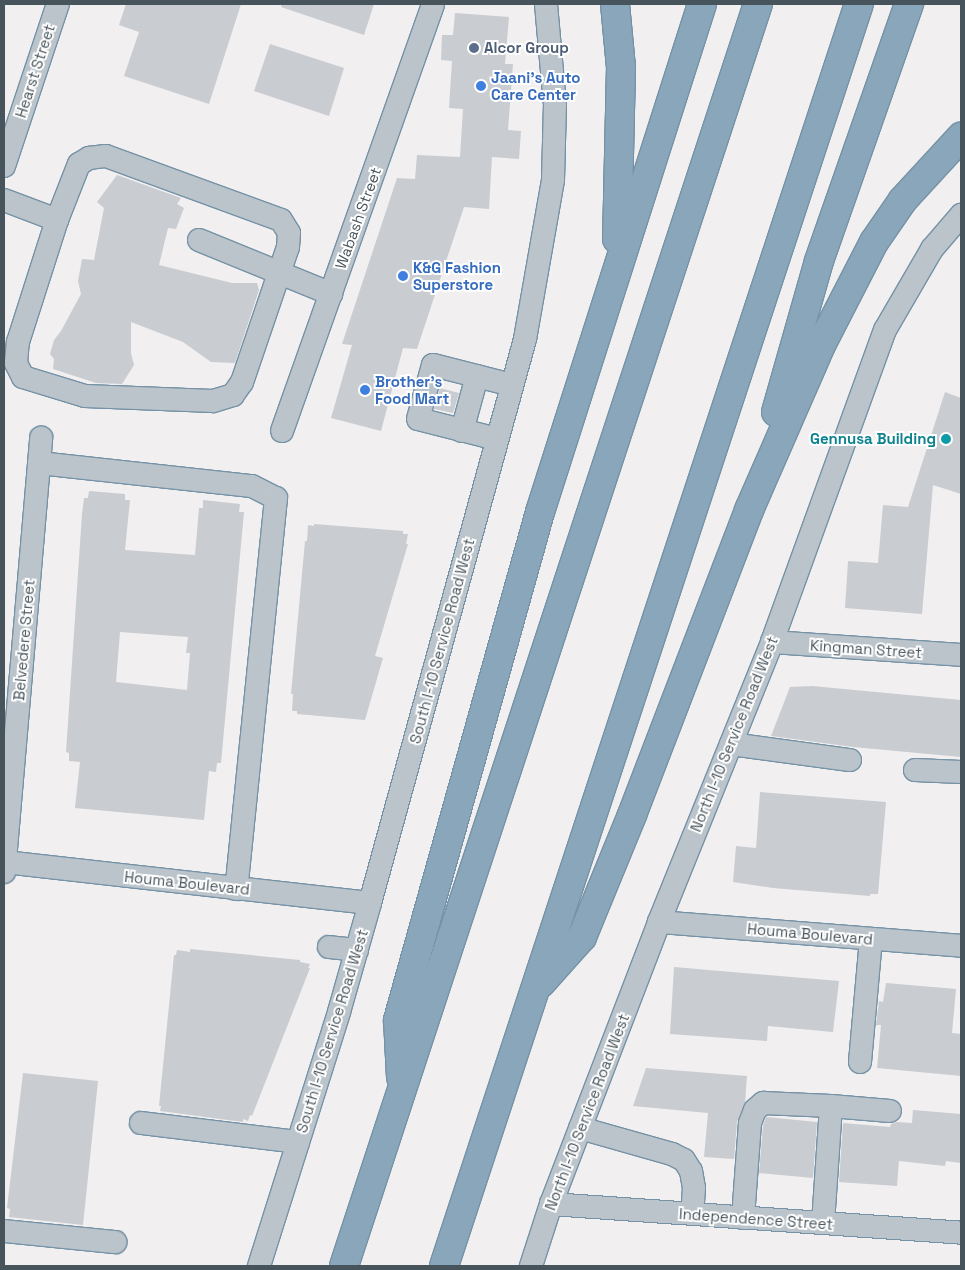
<!DOCTYPE html>
<html>
<head>
<meta charset="utf-8">
<style>
	body { margin:0 }
	#map { position:relative; width:965px; height:1270px; overflow:hidden; background:#f1efef; font-family:"Space Grotesk",sans-serif }
	div>[style] { position:absolute }
	.building>* { inset:0; background:#c9ccd1 }
	.roads { filter:drop-shadow(1px 0 #7592a6) drop-shadow(-1px 0 #7592a6) drop-shadow(0 1px #7592a6) drop-shadow(0 -1px #7592a6) }
	.minor>* { height:22px; margin:-11px; padding:0 11px; transform-origin:11px; border-radius:11px; background:#bbc4cb }
	.highway>* { height:28px; margin:-14px; padding:0 14px; transform-origin:14px; border-radius:14px; background:#8aa6ba }
	.dots>* { width:14px; height:14px; translate:-50% -50%; box-sizing:border-box; border:2px solid #fff; border-radius:50% }
	span { translate:-50% -50%; white-space:nowrap; text-align:center; line-height:1.15; -webkit-text-stroke:4px #fff; paint-order:stroke }
	.service-label { font-size:15px; color:#4e5e75; font-weight:700 }
	.left { translate:0 -50%; text-align:left }
	.street-label { font-size:15px; color:#48545b }
	.shop-label { font-size:15px; color:#366cbe; font-weight:700 }
	.culture-label { font-size:15px; color:#0d838f; font-weight:700 }
	.right { translate:-100% -50%; text-align:right }
	.frame { position:absolute; inset:0; border:5px solid #48545b; pointer-events:none }
</style>
</head>
<body>
<div id="map">
	<div class="building">
		<i style="clip-path:polygon(126px 4px,241px 4px,209px 104px,124px 76px,139px 32px,119px 25px)"></i>
		<i style="clip-path:polygon(282px 4px,374px 4px,364px 35px,281px 7px)"></i>
		<i style="clip-path:polygon(455px 13px,509px 17px,505px 64px,513px 64px,508px 130px,521px 131px,519px 159px,492px 157px,489px 209px,464px 207px,417px 349px,403px 348px,381px 431px,331px 418px,352px 345px,342px 344px,397px 178px,415px 179px,417px 155px,460px 157px,463px 109px,449px 108px,452px 61px,441px 60px,442px 35px,453px 35px)"></i>
		<i style="clip-path:polygon(270px 44px,344px 68px,329px 116px,254px 91px)"></i>
		<i style="clip-path:polygon(117px 175px,181px 198px,177px 204px,184px 208px,176px 229px,168px 228px,159px 265px,232px 283px,257px 283px,259px 290px,235px 363px,211px 362px,183px 342px,131px 322px,131px 353px,134px 365px,122px 384px,96px 383px,53px 369px,54px 359px,50px 354px,54px 340px,61px 331px,81px 294px,78px 281px,82px 259px,94px 260px,104px 208px,97px 202px)"></i>
		<i style="clip-path:polygon(440px 388px,459px 393px,453px 413px,434px 409px)"></i>
		<i style="clip-path:polygon(945px 392px,961px 398px,961px 494px,933px 485px,922px 614px,845px 608px,848px 561px,878px 563px,883px 505px,908px 507px)"></i>
		<i style="clip-path:polygon(evenodd,89px 491px,125px 494px,125px 500px,130px 500px,125px 550px,195px 555px,199px 508px,203px 508px,203px 500px,240px 504px,239px 512px,244px 512px,221px 763px,217px 763px,216px 772px,209px 771px,204px 820px,75px 808px,80px 762px,69px 761px,69px 753px,66px 752px,82px 514px,84px 498px,88px 498px,89px 491px,120px 632px,188px 637px,186px 653px,190px 653px,187px 690px,116px 682px,120px 632px)"></i>
		<i style="clip-path:polygon(314px 524px,403px 531px,403px 534px,408px 534px,406px 544px,408px 544px,375px 656px,383px 658px,365px 720px,297px 714px,297px 711px,292px 711px,293px 694px,291px 694px,305px 541px,307px 541px,308px 525px,314px 526px)"></i>
		<i style="clip-path:polygon(812px 686px,961px 700px,961px 757px,853px 747px,771px 736px,790px 687px)"></i>
		<i style="clip-path:polygon(760px 792px,886px 802px,878px 894px,870px 894px,870px 896px,773px 888px,733px 882px,736px 846px,756px 848px)"></i>
		<i style="clip-path:polygon(190px 949px,300px 960px,300px 962px,310px 964px,308px 968px,310px 968px,252px 1116px,250px 1115px,248px 1121px,243px 1119px,243px 1122px,160px 1111px,161px 1106px,159px 1106px,174px 955px,176px 955px,177px 950px,190px 952px)"></i>
		<i style="clip-path:polygon(674px 967px,839px 981px,833px 1032px,768px 1026px,767px 1041px,670px 1034px)"></i>
		<i style="clip-path:polygon(886px 983px,956px 989px,952px 1033px,961px 1034px,961px 1076px,877px 1068px,881px 1025px,876px 1025px,879px 1001px,883px 1002px)"></i>
		<i style="clip-path:polygon(646px 1068px,747px 1076px,745px 1103px,737px 1122px,734px 1159px,704px 1157px,708px 1113px,633px 1106px)"></i>
		<i style="clip-path:polygon(23px 1073px,98px 1081px,83px 1225px,9px 1217px,10px 1209px,7px 1208px)"></i>
		<i style="clip-path:polygon(913px 1110px,961px 1114px,961px 1163px,946px 1161px,945px 1166px,899px 1161px,897px 1186px,839px 1182px,843px 1123px,890px 1127px,891px 1124px,897px 1122px,912px 1123px)"></i>
		<i style="clip-path:polygon(766px 1117px,817px 1122px,813px 1178px,759px 1173px,763px 1126px)"></i>
	</div>
	<div class="roads">
		<div class="minor">
			<i style="left:106px;top:156px;width:186px;rotate:20.1deg"></i>
			<i style="left:281px;top:220px;width:15px;rotate:58deg"></i>
			<i style="left:289px;top:233px;width:14px;rotate:94deg"></i>
			<i style="left:288px;top:247px;width:143px;rotate:108.8deg"></i>
			<i style="left:242px;top:382px;width:16px;rotate:125deg"></i>
			<i style="left:233px;top:395px;width:21px;rotate:163deg"></i>
			<i style="left:213px;top:401px;width:128px;rotate:-177.8deg"></i>
			<i style="left:85px;top:396px;width:65px;rotate:-163deg"></i>
			<i style="left:23px;top:377px;width:16px;rotate:-117deg"></i>
			<i style="left:16px;top:363px;width:21px;rotate:-85deg"></i>
			<i style="left:18px;top:342px;width:128px;rotate:-72.3deg"></i>
			<i style="left:57px;top:220px;width:60px;rotate:-68.6deg"></i>
			<i style="left:79px;top:164px;width:12px;rotate:-31deg"></i>
			<i style="left:89px;top:158px;width:17px;rotate:-7deg"></i>
			<i style="left:4px;top:166px;width:171px;rotate:-71.6deg"></i>
			<i style="left:4px;top:200px;width:57px;rotate:20.7deg"></i>
			<i style="left:199px;top:240px;width:143px;rotate:22.2deg"></i>
			<i style="left:282px;top:431px;width:453px;rotate:-70.5deg"></i>
			<i style="left:462px;top:431px;width:57px;rotate:-74.7deg"></i>
			<i style="left:497px;top:439px;width:81px;rotate:-165.8deg"></i>
			<i style="left:418px;top:419px;width:56px;rotate:-74.5deg"></i>
			<i style="left:433px;top:365px;width:81px;rotate:14.2deg"></i>
			<i style="left:39px;top:463px;width:214px;rotate:6.2deg"></i>
			<i style="left:252px;top:486px;width:27px;rotate:27deg"></i>
			<i style="left:276px;top:498px;width:393px;rotate:95.8deg"></i>
			<i style="left:772px;top:642px;width:189px;rotate:3.9deg"></i>
			<i style="left:731px;top:744px;width:120px;rotate:7.7deg"></i>
			<i style="left:915px;top:770px;width:46px;rotate:2.5deg"></i>
			<i style="left:4px;top:862px;width:368px;rotate:6.4deg"></i>
			<i style="left:4px;top:872px;width:436px;rotate:-85.1deg"></i>
			<i style="left:659px;top:922px;width:303px;rotate:4.5deg"></i>
			<i style="left:329px;top:947px;width:28px;rotate:6deg"></i>
			<i style="left:860px;top:1062px;width:123px;rotate:-84.9deg"></i>
			<i style="left:831px;top:1106px;width:59px;rotate:4.8deg"></i>
			<i style="left:141px;top:1123px;width:158px;rotate:6.9deg"></i>
			<i style="left:580px;top:1128px;width:96px;rotate:15.8deg"></i>
			<i style="left:672px;top:1154px;width:13px;rotate:27deg"></i>
			<i style="left:684px;top:1160px;width:13px;rotate:58deg"></i>
			<i style="left:691px;top:1171px;width:17px;rotate:80deg"></i>
			<i style="left:694px;top:1188px;width:26px;rotate:94deg"></i>
			<i style="left:551px;top:1204px;width:411px;rotate:4deg"></i>
			<i style="left:743px;top:1218px;width:95px;rotate:-85.8deg"></i>
			<i style="left:750px;top:1123px;width:14px;rotate:-69deg"></i>
			<i style="left:755px;top:1110px;width:11px;rotate:-41deg"></i>
			<i style="left:763px;top:1103px;width:68px;rotate:2.5deg"></i>
			<i style="left:831px;top:1106px;width:117px;rotate:93.9deg"></i>
			<i style="left:4px;top:1231px;width:112px;rotate:5.7deg"></i>
			<i style="left:259px;top:1266px;width:266px;rotate:-72.5deg"></i>
			<i style="left:339px;top:1012px;width:113px;rotate:-74.1deg"></i>
			<i style="left:370px;top:903px;width:585px;rotate:-74.63deg"></i>
			<i style="left:525px;top:339px;width:161px;rotate:-80deg"></i>
			<i style="left:553px;top:180px;width:75px;rotate:-88.5deg"></i>
			<i style="left:555px;top:105px;width:101px;rotate:-95.1deg"></i>
			<i style="left:531px;top:1266px;width:65px;rotate:-72.1deg"></i>
			<i style="left:551px;top:1204px;width:302px;rotate:-69deg"></i>
			<i style="left:659px;top:922px;width:302px;rotate:-68deg"></i>
			<i style="left:772px;top:642px;width:332px;rotate:-70.1deg"></i>
			<i style="left:885px;top:330px;width:94px;rotate:-59.9deg"></i>
			<i style="left:932px;top:249px;width:45px;rotate:-49.5deg"></i>
		</div>
		<div class="highway">
			<i style="left:615px;top:4px;width:63px;rotate:84.6deg"></i>
			<i style="left:621px;top:67px;width:172px;rotate:91.3deg"></i>
			<i style="left:776px;top:412px;width:157px;rotate:-74.1deg"></i>
			<i style="left:819px;top:261px;width:272px;rotate:-70.7deg"></i>
			<i style="left:541px;top:983px;width:62px;rotate:-48.3deg"></i>
			<i style="left:582px;top:937px;width:132px;rotate:-67.7deg"></i>
			<i style="left:632px;top:815px;width:327px;rotate:-69deg"></i>
			<i style="left:749px;top:510px;width:180px;rotate:-66.4deg"></i>
			<i style="left:821px;top:345px;width:116px;rotate:-62.8deg"></i>
			<i style="left:874px;top:242px;width:51px;rotate:-55.4deg"></i>
			<i style="left:903px;top:200px;width:86px;rotate:-47.4deg"></i>
			<i style="left:401px;top:1077px;width:57px;rotate:-93deg"></i>
			<i style="left:398px;top:1020px;width:527px;rotate:-74.38deg"></i>
			<i style="left:540px;top:512px;width:533px;rotate:-72.31deg"></i>
			<i style="left:344px;top:1266px;width:1328px;rotate:-71.84deg"></i>
			<i style="left:444px;top:1266px;width:1328px;rotate:-71.8deg"></i>
		</div>
	</div>
	<div class="dots">
		<i style="left:474px;top:48px;background:#5c6f8a"></i>
		<i style="left:481px;top:86px;background:#3f7fe0"></i>
		<i style="left:403px;top:276px;background:#3f7fe0"></i>
		<i style="left:365px;top:390px;background:#3f7fe0"></i>
		<i style="left:946px;top:439px;background:#0f9aa8"></i>
	</div>
	<div class="service-label">
		<span class="left" style="left:484px;top:48px">Alcor Group</span>
	</div>
	<div class="street-label">
		<span style="left:35px;top:71px;rotate:-72deg">Hearst Street</span>
		<span style="left:358px;top:218px;rotate:-70deg">Wabash Street</span>
		<span style="left:24px;top:640px;rotate:-85deg">Belvedere Street</span>
		<span style="left:442px;top:641px;rotate:-75deg">South I-10 Service Road West</span>
		<span style="left:866px;top:649px;rotate:4deg">Kingman Street</span>
		<span style="left:734px;top:734px;rotate:-68deg">North I-10 Service Road West</span>
		<span style="left:187px;top:883px;rotate:6deg">Houma Boulevard</span>
		<span style="left:810px;top:934px;rotate:5deg">Houma Boulevard</span>
		<span style="left:332px;top:1031px;rotate:-73deg">South I-10 Service Road West</span>
		<span style="left:587px;top:1112px;rotate:-69deg">North I-10 Service Road West</span>
		<span style="left:756px;top:1219px;rotate:4deg">Independence Street</span>
	</div>
	<div class="shop-label">
		<span class="left" style="left:491px;top:86px">Jaani's Auto<br>Care Center</span>
		<span class="left" style="left:413px;top:276px">K&amp;G Fashion<br>Superstore</span>
		<span class="left" style="left:375px;top:390px">Brother's<br>Food Mart</span>
	</div>
	<div class="culture-label">
		<span class="right" style="left:936px;top:439px">Gennusa Building</span>
	</div>
	<div class="frame"></div>
</div>
</body>
</html>
